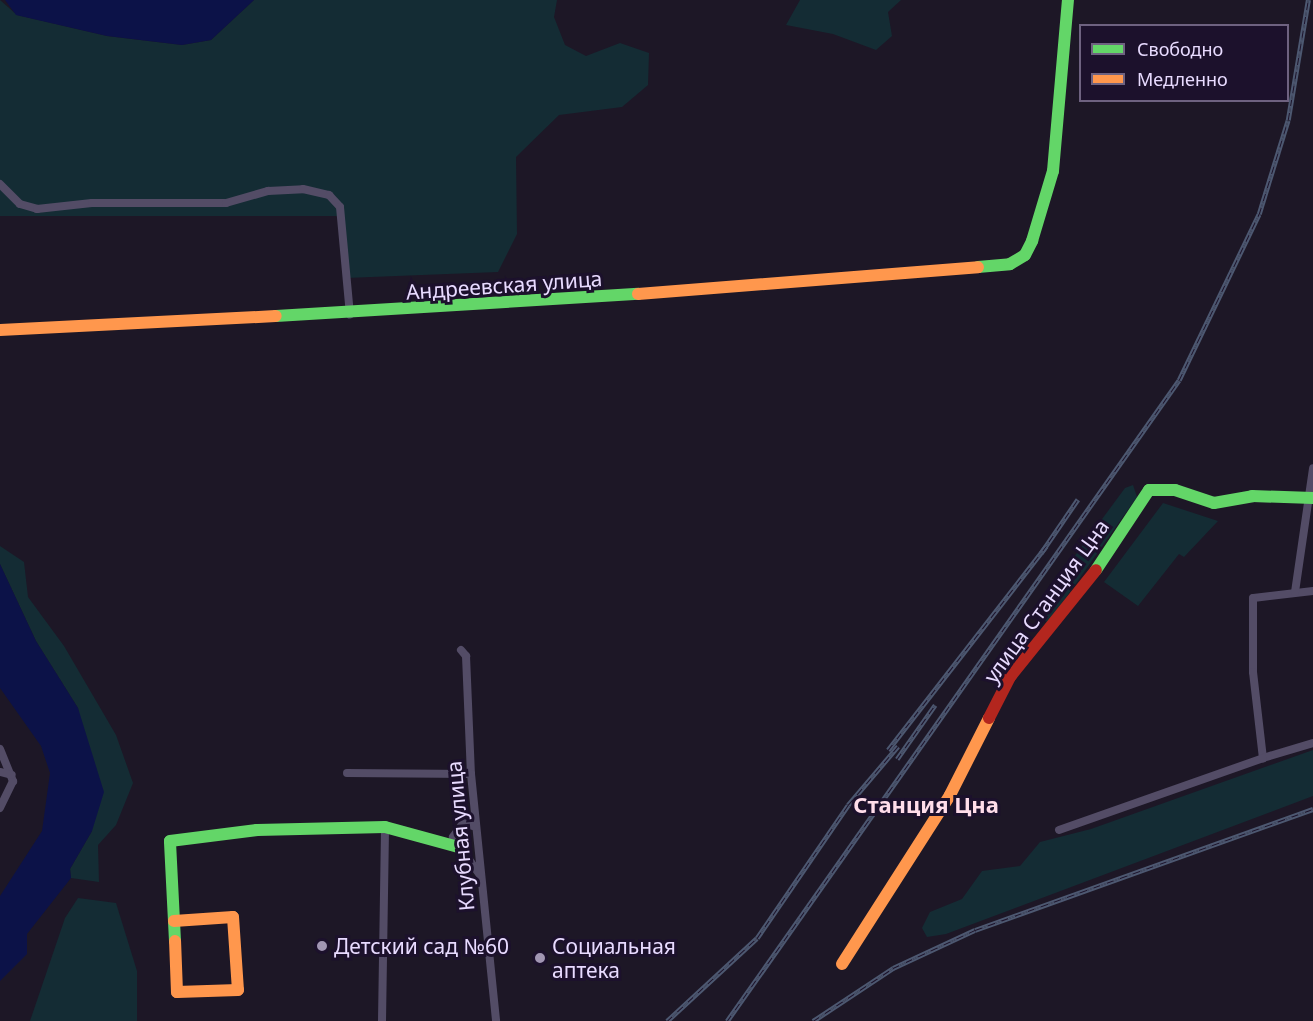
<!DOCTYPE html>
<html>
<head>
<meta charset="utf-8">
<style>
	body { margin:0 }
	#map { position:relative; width:1313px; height:1021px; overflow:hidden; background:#1d1726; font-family:"Noto Sans",sans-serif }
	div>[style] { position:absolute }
	.green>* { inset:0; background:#142c34 }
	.water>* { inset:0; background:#0c1248 }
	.street>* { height:8px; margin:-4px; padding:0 4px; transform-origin:4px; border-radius:4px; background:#534c66 }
	.fast>* { height:12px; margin:-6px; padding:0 6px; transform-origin:6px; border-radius:6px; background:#63d668 }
	.slow>* { height:12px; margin:-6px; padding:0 6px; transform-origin:6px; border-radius:6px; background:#ff974d }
	.jam>* { height:12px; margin:-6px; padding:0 6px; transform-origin:6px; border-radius:6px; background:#b3261e }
	.rail>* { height:4.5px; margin-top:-2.25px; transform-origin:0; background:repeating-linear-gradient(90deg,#1c112c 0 7px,#4d5871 0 14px); box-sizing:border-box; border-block:2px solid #4d5871 }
	.dots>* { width:16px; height:16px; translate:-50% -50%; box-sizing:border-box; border:3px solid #1c112c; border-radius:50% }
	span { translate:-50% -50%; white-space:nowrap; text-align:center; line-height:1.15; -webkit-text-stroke:6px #1c112c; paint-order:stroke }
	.street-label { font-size:21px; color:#e8dbff }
	.poi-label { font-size:21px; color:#e8dbff }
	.left { translate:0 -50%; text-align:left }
	.neighbourhood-label { font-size:22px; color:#ffddea; font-weight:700 }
	.legend { position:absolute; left:1079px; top:24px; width:210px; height:78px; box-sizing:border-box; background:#1c112c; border:2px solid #6e6280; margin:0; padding:8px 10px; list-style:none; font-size:18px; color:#e8dbff }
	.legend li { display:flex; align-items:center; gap:12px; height:30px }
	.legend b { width:30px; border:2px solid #6e6280 }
</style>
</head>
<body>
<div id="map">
	<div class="green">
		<i style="clip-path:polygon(0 0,17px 15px,107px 36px,182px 45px,211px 40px,254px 0,557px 0,554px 17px,565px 45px,586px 56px,620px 43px,649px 53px,648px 85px,622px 107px,559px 115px,516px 157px,517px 234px,498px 272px,346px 278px,341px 216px,0 216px)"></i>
		<i style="clip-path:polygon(800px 0,901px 0,888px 12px,892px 36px,876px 50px,833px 34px,786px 25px)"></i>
		<i style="clip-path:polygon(1133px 485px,1137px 497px,1048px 623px,1034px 611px,1125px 488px)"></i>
		<i style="clip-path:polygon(1163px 503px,1218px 521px,1184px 557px,1179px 554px,1138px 606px,1104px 582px)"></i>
		<i style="clip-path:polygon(0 546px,24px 562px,28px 597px,64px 646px,116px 735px,133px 783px,116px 825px,98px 845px,99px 882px,71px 878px,70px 869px,92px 831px,78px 708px,36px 641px,0 564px)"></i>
		<i style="clip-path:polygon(1313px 750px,1313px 796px,946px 934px,927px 937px,922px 928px,930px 912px,962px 899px,982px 871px,1020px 866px,1040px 842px,1091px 829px)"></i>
		<i style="clip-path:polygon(78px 898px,116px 903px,137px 971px,137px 1021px,30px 1021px,65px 918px)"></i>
	</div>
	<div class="water">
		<i style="clip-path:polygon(5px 0,254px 0,211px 40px,182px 45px,107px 36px,16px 15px)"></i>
		<i style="clip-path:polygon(0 564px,36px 641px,78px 708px,104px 792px,92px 831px,70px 869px,71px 878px,27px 934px,27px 954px,0 981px,0 896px,42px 831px,50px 773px,41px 746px,0 688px)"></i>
	</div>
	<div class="street">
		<i style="left:0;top:184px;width:28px;rotate:45deg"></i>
		<i style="left:20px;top:204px;width:18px;rotate:16deg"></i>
		<i style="left:37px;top:209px;width:55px;rotate:-6.2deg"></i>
		<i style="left:92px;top:203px;width:134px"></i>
		<i style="left:226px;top:203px;width:44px;rotate:-15.9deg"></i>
		<i style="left:268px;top:191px;width:35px;rotate:-3deg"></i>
		<i style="left:303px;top:189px;width:27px;rotate:13deg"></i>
		<i style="left:329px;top:195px;width:16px;rotate:47deg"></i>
		<i style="left:340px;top:207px;width:108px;rotate:84.7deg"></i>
		<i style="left:1313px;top:591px;width:60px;rotate:173.3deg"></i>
		<i style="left:1253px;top:598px;width:74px;rotate:90deg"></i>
		<i style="left:1253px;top:672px;width:87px;rotate:83.4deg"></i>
		<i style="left:1263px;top:758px;width:52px;rotate:-16.7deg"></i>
		<i style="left:1295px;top:592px;width:125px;rotate:-81.7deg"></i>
		<i style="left:461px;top:650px;width:8px;rotate:50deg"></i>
		<i style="left:466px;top:656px;width:118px;rotate:87.6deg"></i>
		<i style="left:471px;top:774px;width:248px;rotate:84.2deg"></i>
		<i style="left:0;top:749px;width:35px;rotate:68deg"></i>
		<i style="left:13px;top:781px;width:30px;rotate:116deg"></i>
		<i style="left:0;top:772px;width:12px;rotate:14deg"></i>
		<i style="left:347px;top:773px;width:124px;rotate:0.5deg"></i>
		<i style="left:476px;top:827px;width:14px;rotate:-163deg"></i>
		<i style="left:463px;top:823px;width:17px;rotate:126deg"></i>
		<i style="left:453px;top:837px;width:47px;rotate:54.6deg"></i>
		<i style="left:1059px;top:830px;width:216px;rotate:-19.4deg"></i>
		<i style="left:382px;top:1021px;width:194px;rotate:-89.1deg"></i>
	</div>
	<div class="fast">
		<i style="left:978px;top:267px;width:32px;rotate:-5deg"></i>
		<i style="left:1010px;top:264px;width:17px;rotate:-31deg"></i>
		<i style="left:1025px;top:255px;width:16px;rotate:-63deg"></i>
		<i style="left:1032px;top:241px;width:73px;rotate:-73.3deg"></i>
		<i style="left:1053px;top:171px;width:172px;rotate:-85deg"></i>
		<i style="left:276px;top:316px;width:363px;rotate:-3.5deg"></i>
		<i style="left:1096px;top:570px;width:96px;rotate:-56.5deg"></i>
		<i style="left:1149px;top:490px;width:26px"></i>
		<i style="left:1175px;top:490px;width:41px;rotate:18.4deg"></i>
		<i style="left:1214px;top:503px;width:39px;rotate:-10deg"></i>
		<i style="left:1252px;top:496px;width:61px;rotate:1.9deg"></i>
		<i style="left:175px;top:941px;width:100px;rotate:-92.9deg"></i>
		<i style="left:170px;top:841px;width:88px;rotate:-7.2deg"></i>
		<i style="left:257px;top:830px;width:128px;rotate:-1.3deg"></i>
		<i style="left:385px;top:827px;width:76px;rotate:15.3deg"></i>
	</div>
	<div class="slow">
		<i style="left:638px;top:294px;width:341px;rotate:-4.5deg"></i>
		<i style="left:0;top:330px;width:276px;rotate:-2.9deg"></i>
		<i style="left:174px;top:921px;width:59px;rotate:-3.9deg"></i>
		<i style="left:233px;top:917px;width:73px;rotate:86.1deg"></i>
		<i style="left:238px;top:990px;width:61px;rotate:178.1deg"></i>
		<i style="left:177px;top:992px;width:51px;rotate:-92.2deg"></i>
		<i style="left:842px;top:964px;width:201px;rotate:-57.4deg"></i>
		<i style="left:950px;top:795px;width:86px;rotate:-63.1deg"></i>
	</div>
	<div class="jam">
		<i style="left:989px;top:718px;width:46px;rotate:-62.9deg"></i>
		<i style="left:1010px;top:677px;width:137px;rotate:-51.2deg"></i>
	</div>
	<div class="rail">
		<i style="left:1041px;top:553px;width:65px;rotate:-55.6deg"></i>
		<i style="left:888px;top:750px;width:258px;rotate:-52.2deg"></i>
		<i style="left:897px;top:759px;width:66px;rotate:-54.9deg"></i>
		<i style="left:667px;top:1021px;width:122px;rotate:-42.7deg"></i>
		<i style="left:757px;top:938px;width:161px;rotate:-55.6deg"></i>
		<i style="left:848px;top:805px;width:77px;rotate:-49.7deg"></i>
		<i style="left:727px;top:1021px;width:784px;rotate:-54.81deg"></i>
		<i style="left:1179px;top:380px;width:184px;rotate:-64.3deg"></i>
		<i style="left:1259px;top:214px;width:98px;rotate:-72.9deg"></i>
		<i style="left:1288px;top:120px;width:122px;rotate:-80.5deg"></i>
		<i style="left:813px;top:1021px;width:96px;rotate:-33.5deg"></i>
		<i style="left:893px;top:968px;width:90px;rotate:-24.9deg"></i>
		<i style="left:975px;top:930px;width:359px;rotate:-19.7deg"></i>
	</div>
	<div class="dots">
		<i style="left:322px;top:946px;background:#a196b3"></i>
		<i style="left:540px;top:958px;background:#a196b3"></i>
	</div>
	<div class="street-label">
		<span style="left:504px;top:285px;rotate:-4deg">Андреевская улица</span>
		<span style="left:1046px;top:601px;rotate:-54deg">улица Станция Цна</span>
		<span style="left:460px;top:836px;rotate:-95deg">Клубная улица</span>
	</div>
	<div class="poi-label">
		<span class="left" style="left:334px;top:946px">Детский сад №60</span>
		<span class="left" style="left:552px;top:958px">Социальная<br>аптека</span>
	</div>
	<div class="neighbourhood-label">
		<span style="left:926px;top:805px">Станция Цна</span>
	</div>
	<ul class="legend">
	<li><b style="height:8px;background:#63d668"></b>Свободно</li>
	<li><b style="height:8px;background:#ff974d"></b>Медленно</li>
	</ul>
</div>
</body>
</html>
